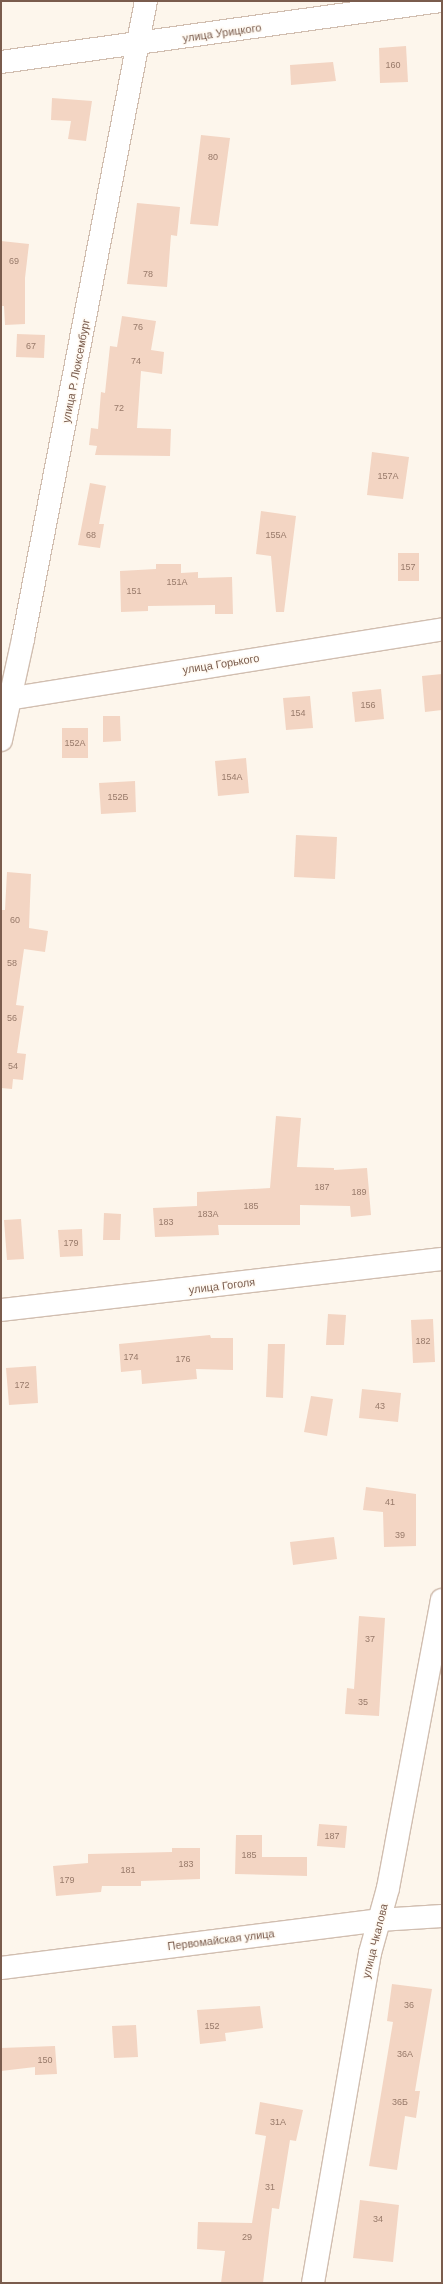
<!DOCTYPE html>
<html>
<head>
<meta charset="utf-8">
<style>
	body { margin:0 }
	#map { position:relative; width:443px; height:2284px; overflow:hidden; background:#fdf6ec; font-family:Arial,sans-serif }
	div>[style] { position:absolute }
	.building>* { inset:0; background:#f3d5c3 }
	.roads { filter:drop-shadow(1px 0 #d1beb0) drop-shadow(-1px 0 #d1beb0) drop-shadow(0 1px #d1beb0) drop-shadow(0 -1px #d1beb0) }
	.minor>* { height:22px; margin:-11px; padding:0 11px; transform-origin:11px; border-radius:11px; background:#fff }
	span { translate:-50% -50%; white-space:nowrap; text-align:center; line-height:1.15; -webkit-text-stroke:3px #fffaf3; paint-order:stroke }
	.number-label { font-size:9px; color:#987a6a }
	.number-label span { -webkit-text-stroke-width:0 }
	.street-label { font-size:11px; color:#7a5c4d }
	.frame { position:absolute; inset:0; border:2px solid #7a5c4d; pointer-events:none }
</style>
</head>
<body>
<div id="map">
	<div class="building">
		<i style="clip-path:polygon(406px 46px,408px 82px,380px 83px,379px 48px)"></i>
		<i style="clip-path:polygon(333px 62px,336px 81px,291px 85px,290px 65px)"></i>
		<i style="clip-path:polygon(52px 98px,92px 101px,86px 141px,68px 139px,71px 121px,51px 120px)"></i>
		<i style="clip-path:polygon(201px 135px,230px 138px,218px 226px,190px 224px)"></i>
		<i style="clip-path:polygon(137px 203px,180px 207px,177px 236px,171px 235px,167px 287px,127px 284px)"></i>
		<i style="clip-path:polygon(1px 241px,29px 244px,25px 278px,25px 324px,5px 325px,4px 306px,1px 306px)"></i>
		<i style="clip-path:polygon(122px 316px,156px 321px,151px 350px,164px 352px,162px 374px,141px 371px,137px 428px,171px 429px,170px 456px,95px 455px,97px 446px,89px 445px,91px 428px,98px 429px,101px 392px,105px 393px,110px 346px,117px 347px)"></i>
		<i style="clip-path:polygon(17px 334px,45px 335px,44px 358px,16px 357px)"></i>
		<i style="clip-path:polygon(372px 452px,409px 457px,403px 499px,367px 495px)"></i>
		<i style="clip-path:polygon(90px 483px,106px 486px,99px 524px,104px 524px,100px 548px,78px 545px)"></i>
		<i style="clip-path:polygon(261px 511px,296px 516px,284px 612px,276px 612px,271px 556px,256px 554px)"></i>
		<i style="clip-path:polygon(398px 553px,419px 553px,419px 581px,398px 581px)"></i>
		<i style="clip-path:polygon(156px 564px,181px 564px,181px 573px,198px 572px,198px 578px,232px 577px,233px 614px,215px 614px,215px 605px,148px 606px,148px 611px,121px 612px,120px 571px,156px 569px)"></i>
		<i style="clip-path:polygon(442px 674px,442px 710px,425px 712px,422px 676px)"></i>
		<i style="clip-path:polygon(381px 689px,384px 719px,355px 722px,352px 692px)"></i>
		<i style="clip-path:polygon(310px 696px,313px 728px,286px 730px,283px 698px)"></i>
		<i style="clip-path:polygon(103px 716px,120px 716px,121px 741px,103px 742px)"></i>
		<i style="clip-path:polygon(62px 728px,88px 728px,88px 758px,62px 758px)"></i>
		<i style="clip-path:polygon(246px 758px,249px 793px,218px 796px,215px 761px)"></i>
		<i style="clip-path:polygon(135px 781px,136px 812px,101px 814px,99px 783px)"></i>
		<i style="clip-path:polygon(296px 835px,337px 837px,335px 879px,294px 877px)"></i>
		<i style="clip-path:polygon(7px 872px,31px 874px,29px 928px,48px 931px,45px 952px,24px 949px,16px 1005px,24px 1006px,17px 1053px,26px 1054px,23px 1080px,13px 1079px,12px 1089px,1px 1088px,1px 910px,5px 910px)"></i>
		<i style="clip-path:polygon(276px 1116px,301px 1118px,297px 1167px,334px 1168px,334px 1170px,367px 1168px,371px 1215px,351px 1217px,350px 1206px,300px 1205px,300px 1225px,218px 1225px,219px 1235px,155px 1237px,153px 1208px,197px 1206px,197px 1192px,270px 1188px)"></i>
		<i style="clip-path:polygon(104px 1213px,121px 1214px,120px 1240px,103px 1240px)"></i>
		<i style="clip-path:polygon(21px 1219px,24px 1259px,7px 1260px,4px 1220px)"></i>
		<i style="clip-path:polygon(82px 1229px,83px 1256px,60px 1257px,58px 1230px)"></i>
		<i style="clip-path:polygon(328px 1314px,346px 1315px,344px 1345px,326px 1345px)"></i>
		<i style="clip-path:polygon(433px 1319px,435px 1362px,413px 1363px,411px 1320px)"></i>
		<i style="clip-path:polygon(210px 1335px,211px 1338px,233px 1338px,233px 1370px,196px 1369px,197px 1379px,142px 1384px,141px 1370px,121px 1372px,119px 1344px)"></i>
		<i style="clip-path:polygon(268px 1344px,285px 1344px,283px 1398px,266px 1397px)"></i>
		<i style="clip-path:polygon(36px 1366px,38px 1403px,9px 1405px,6px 1368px)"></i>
		<i style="clip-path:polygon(362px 1389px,401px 1393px,398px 1422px,359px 1418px)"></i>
		<i style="clip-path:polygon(311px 1396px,333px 1399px,327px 1436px,304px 1432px)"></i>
		<i style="clip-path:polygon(366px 1487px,416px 1494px,416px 1546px,384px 1547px,383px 1512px,363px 1510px)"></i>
		<i style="clip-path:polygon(334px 1537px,337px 1559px,293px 1565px,290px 1542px)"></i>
		<i style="clip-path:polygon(359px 1616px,385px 1618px,379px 1716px,345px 1714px,347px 1688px,354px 1689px)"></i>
		<i style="clip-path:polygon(319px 1824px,347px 1826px,345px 1848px,317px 1846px)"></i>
		<i style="clip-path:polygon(236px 1835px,262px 1835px,262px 1857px,307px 1857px,307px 1876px,235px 1874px)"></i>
		<i style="clip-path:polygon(172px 1848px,200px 1848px,200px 1879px,141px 1881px,141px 1886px,102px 1886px,101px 1892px,56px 1896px,53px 1866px,88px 1863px,88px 1854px,172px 1852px)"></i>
		<i style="clip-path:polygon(392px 1984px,432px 1989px,415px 2091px,420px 2091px,416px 2118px,405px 2116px,397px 2170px,369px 2166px,393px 2022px,387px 2021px)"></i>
		<i style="clip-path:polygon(260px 2006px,263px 2028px,225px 2033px,226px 2041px,200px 2044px,197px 2010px)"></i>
		<i style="clip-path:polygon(136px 2025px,138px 2057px,114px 2058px,112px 2026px)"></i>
		<i style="clip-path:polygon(55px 2046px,57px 2074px,35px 2075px,35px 2067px,1px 2071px,1px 2048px)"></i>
		<i style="clip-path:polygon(260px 2102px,303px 2110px,296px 2141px,290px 2140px,279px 2209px,272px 2208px,263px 2283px,221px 2283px,225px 2251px,197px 2249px,198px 2222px,252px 2223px,266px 2136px,255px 2134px)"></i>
		<i style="clip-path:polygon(360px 2200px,399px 2205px,393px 2262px,353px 2258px)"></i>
	</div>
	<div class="roads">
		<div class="minor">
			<i style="left:1px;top:62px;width:445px;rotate:-7.9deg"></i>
			<i style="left:1px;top:700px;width:447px;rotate:-9.1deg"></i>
			<i style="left:1px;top:740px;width:103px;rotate:-77.7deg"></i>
			<i style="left:23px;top:639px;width:650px;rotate:-79.09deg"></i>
			<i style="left:1px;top:1310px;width:444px;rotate:-6.6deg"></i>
			<i style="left:1px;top:1968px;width:381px;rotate:-7.2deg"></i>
			<i style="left:379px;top:1920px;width:63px;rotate:-3.6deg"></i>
			<i style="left:313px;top:2283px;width:335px;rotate:-80.2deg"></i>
			<i style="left:370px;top:1953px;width:67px;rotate:-74.5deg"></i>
			<i style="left:388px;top:1888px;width:293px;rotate:-79.4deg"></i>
		</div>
	</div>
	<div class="number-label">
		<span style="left:393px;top:65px">160</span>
		<span style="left:213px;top:157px">80</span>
		<span style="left:14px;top:261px">69</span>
		<span style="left:148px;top:274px">78</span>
		<span style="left:138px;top:327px">76</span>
		<span style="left:31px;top:346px">67</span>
		<span style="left:136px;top:361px">74</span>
		<span style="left:119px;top:408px">72</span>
		<span style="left:388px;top:476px">157А</span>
		<span style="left:91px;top:535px">68</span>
		<span style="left:276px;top:535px">155А</span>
		<span style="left:408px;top:567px">157</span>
		<span style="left:177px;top:582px">151А</span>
		<span style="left:134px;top:591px">151</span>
		<span style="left:368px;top:705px">156</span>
		<span style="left:298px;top:713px">154</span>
		<span style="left:75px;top:743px">152А</span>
		<span style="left:232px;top:777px">154А</span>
		<span style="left:118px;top:797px">152Б</span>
		<span style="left:15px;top:920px">60</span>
		<span style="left:12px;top:963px">58</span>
		<span style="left:12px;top:1018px">56</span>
		<span style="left:13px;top:1066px">54</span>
		<span style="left:322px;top:1187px">187</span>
		<span style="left:359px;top:1192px">189</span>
		<span style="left:251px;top:1206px">185</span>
		<span style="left:208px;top:1214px">183А</span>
		<span style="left:166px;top:1222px">183</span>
		<span style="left:71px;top:1243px">179</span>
		<span style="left:423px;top:1341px">182</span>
		<span style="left:131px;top:1357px">174</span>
		<span style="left:183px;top:1359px">176</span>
		<span style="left:22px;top:1385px">172</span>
		<span style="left:380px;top:1406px">43</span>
		<span style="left:390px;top:1502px">41</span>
		<span style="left:400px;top:1535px">39</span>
		<span style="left:370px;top:1639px">37</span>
		<span style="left:363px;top:1702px">35</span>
		<span style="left:332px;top:1836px">187</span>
		<span style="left:249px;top:1855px">185</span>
		<span style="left:186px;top:1864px">183</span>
		<span style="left:128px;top:1870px">181</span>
		<span style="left:67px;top:1880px">179</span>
		<span style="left:409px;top:2005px">36</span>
		<span style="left:212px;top:2026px">152</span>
		<span style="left:405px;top:2054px">36А</span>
		<span style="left:45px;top:2060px">150</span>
		<span style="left:400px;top:2102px">36Б</span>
		<span style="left:278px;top:2122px">31А</span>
		<span style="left:270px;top:2187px">31</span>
		<span style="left:378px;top:2219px">34</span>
		<span style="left:247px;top:2237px">29</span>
	</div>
	<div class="street-label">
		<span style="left:222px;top:33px;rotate:-8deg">улица Урицкого</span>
		<span style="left:76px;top:371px;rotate:-79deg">улица Р. Люксембург</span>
		<span style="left:221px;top:664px;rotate:-9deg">улица Горького</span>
		<span style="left:222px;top:1286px;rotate:-7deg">улица Гоголя</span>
		<span style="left:221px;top:1940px;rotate:-7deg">Первомайская улица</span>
		<span style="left:375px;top:1941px;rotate:-76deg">улица Чкалова</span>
	</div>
	<div class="frame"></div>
</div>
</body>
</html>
